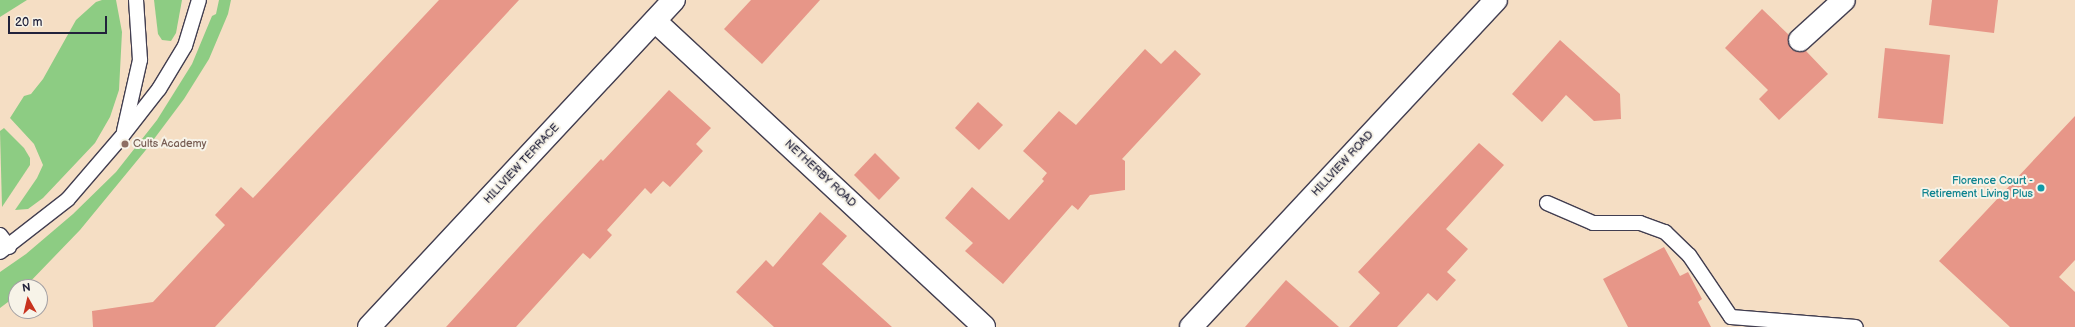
<!DOCTYPE html>
<html>
<head>
<meta charset="utf-8">
<style>
	body { margin:0 }
	#map { position:relative; width:2075px; height:327px; overflow:hidden; background:#f5dec4; font-family:"Balsamiq Sans",sans-serif }
	div>[style] { position:absolute }
	.green>* { inset:0; background:#8dcc83 }
	.building>* { inset:0; background:#e79688 }
	.roads { filter:drop-shadow(1px 0 #423e50) drop-shadow(-1px 0 #423e50) drop-shadow(0 1px #423e50) drop-shadow(0 -1px #423e50) }
	.service>* { height:14px; margin:-7px; padding:0 7px; transform-origin:7px; border-radius:7px; background:#fff }
	.minor>* { height:22px; margin:-11px; padding:0 11px; transform-origin:11px; border-radius:11px; background:#fff }
	.dots>* { width:11px; height:11px; translate:-50% -50%; box-sizing:border-box; border:2px solid #f7f3e8; border-radius:50% }
	span { translate:-50% -50%; white-space:nowrap; text-align:center; line-height:1.15; -webkit-text-stroke:4px #f7f3e8; paint-order:stroke }
	.education-label { font-size:11px; color:#785e54 }
	.left { translate:0 -50%; text-align:left }
	.street-label { font-size:11px; color:#22223b }
	.culture-label { font-size:11px; color:#0d838f }
	.right { translate:-100% -50%; text-align:right }
	.north { position:absolute; left:8px; top:279px; width:40px; height:40px; box-sizing:border-box; background:#f7f3e8; border:1px solid #a29fa3; border-radius:50%; rotate:352deg; font-size:11px; font-weight:700; line-height:16px; text-align:center; color:#22223b }
	.north::after { content:''; display:block; margin:auto; width:14px; height:18px; background:#c8321e; clip-path:polygon(50% 0,100% 100%,50% 72%,0 100%) }
	.scale { position:absolute; left:8px; top:16px; width:99px; height:18px; box-sizing:border-box; border:2px solid #22223b; border-top:0; padding-left:5px; font-size:12px; line-height:14px; white-space:nowrap; color:#22223b; -webkit-text-stroke:3px #f7f3e8; paint-order:stroke }
</style>
</head>
<body>
<div id="map">
	<div class="green">
		<i style="clip-path:polygon(0 0,27px 0,0 17px)"></i>
		<i style="clip-path:polygon(102px 0,116px 0,122px 32px,119px 90px,110px 117px,95px 143px,43px 198px,28px 209px,15px 210px,37px 178px,43px 165px,34px 144px,10px 118px,24px 96px,31px 94px,43px 79px,76px 20px,96px 2px)"></i>
		<i style="clip-path:polygon(154px 0,182px 0,176px 33px,171px 41px,162px 40px,158px 34px)"></i>
		<i style="clip-path:polygon(219px 0,231px 0,228px 14px,209px 59px,184px 99px,145px 151px,80px 230px,25px 287px,16px 287px,16px 296px,0 308px,0 272px,26px 254px,73px 214px,116px 172px,157px 120px,192px 64px,212px 16px,216px 14px)"></i>
		<i style="clip-path:polygon(4px 128px,24px 148px,30px 158px,30px 165px,2px 207px,0 131px)"></i>
	</div>
	<div class="building">
		<i style="clip-path:polygon(439px 0,519px 0,215px 327px,93px 327px,92px 311px,153px 302px,225px 225px,215px 215px,241px 187px,253px 198px)"></i>
		<i style="clip-path:polygon(751px 0,820px 0,762px 64px,724px 29px)"></i>
		<i style="clip-path:polygon(1932px 0,1998px 0,1994px 33px,1929px 25px)"></i>
		<i style="clip-path:polygon(1762px 9px,1789px 35px,1788px 42px,1791px 49px,1797px 52px,1806px 51px,1828px 74px,1779px 120px,1759px 99px,1768px 90px,1725px 48px)"></i>
		<i style="clip-path:polygon(1560px 40px,1620px 94px,1621px 119px,1594px 121px,1566px 95px,1542px 122px,1512px 94px)"></i>
		<i style="clip-path:polygon(1885px 48px,1950px 55px,1943px 124px,1878px 118px)"></i>
		<i style="clip-path:polygon(1145px 49px,1161px 64px,1175px 50px,1201px 74px,1122px 159px,1125px 161px,1125px 190px,1090px 195px,1078px 210px,1072px 205px,1003px 284px,965px 251px,973px 243px,945px 218px,972px 187px,1009px 220px,1044px 181px,1042px 179px,1047px 173px,1023px 151px,1059px 111px,1076px 125px)"></i>
		<i style="clip-path:polygon(669px 90px,711px 128px,696px 144px,703px 151px,670px 187px,663px 181px,651px 194px,645px 188px,607px 230px,612px 235px,590px 259px,583px 253px,516px 327px,446px 327px,539px 225px,601px 159px,603px 161px)"></i>
		<i style="clip-path:polygon(978px 102px,1003px 125px,979px 150px,955px 128px)"></i>
		<i style="clip-path:polygon(2075px 116px,2075px 260px,2059px 277px,2075px 292px,2075px 327px,2010px 327px,1939px 261px)"></i>
		<i style="clip-path:polygon(1479px 143px,1504px 165px,1446px 229px,1468px 249px,1447px 272px,1456px 280px,1437px 301px,1428px 293px,1397px 327px,1349px 327px,1380px 293px,1358px 272px)"></i>
		<i style="clip-path:polygon(875px 153px,900px 178px,879px 200px,854px 175px)"></i>
		<i style="clip-path:polygon(820px 212px,847px 236px,822px 264px,892px 327px,774px 327px,736px 292px,766px 260px,773px 267px)"></i>
		<i style="clip-path:polygon(1664px 247px,1680px 276px,1688px 272px,1702px 299px,1698px 302px,1711px 327px,1628px 327px,1603px 279px)"></i>
		<i style="clip-path:polygon(1286px 280px,1339px 327px,1245px 327px)"></i>
	</div>
	<div class="roads">
		<div class="service">
			<i style="left:124px;top:131px;width:73px;rotate:-77.3deg"></i>
			<i style="left:140px;top:60px;width:60px;rotate:-93.8deg"></i>
			<i style="left:1547px;top:203px;width:50px;rotate:23.5deg"></i>
			<i style="left:1593px;top:223px;width:47px"></i>
			<i style="left:1640px;top:223px;width:27px;rotate:20deg"></i>
			<i style="left:1665px;top:232px;width:33px;rotate:44deg"></i>
			<i style="left:1689px;top:255px;width:75px;rotate:55.9deg"></i>
			<i style="left:1731px;top:317px;width:125px;rotate:4.6deg"></i>
			<i style="left:0;top:235px;width:15px;rotate:53deg"></i>
			<i style="left:0;top:252px;width:86px;rotate:-37.9deg"></i>
			<i style="left:68px;top:199px;width:84px;rotate:-49.3deg"></i>
			<i style="left:123px;top:135px;width:58px;rotate:-52deg"></i>
			<i style="left:159px;top:89px;width:50px;rotate:-58.8deg"></i>
			<i style="left:185px;top:46px;width:48px;rotate:-73.1deg"></i>
		</div>
		<div class="minor">
			<i style="left:655px;top:21px;width:449px;rotate:42.9deg"></i>
			<i style="left:1800px;top:40px;width:59px;rotate:-42.3deg"></i>
			<i style="left:369px;top:327px;width:447px;rotate:-47deg"></i>
			<i style="left:1191px;top:327px;width:447px;rotate:-47deg"></i>
		</div>
	</div>
	<div class="dots">
		<i style="left:125px;top:144px;background:#8d6e63"></i>
		<i style="left:2041px;top:188px;background:#0f9aa8"></i>
	</div>
	<div class="education-label">
		<span class="left" style="left:133px;top:144px">Cults Academy</span>
	</div>
	<div class="street-label">
		<span style="left:522px;top:164px;rotate:-47deg">HILLVIEW TERRACE</span>
		<span style="left:1343px;top:164px;rotate:-47deg">HILLVIEW ROAD</span>
		<span style="left:820px;top:174px;rotate:43deg">NETHERBY ROAD</span>
	</div>
	<div class="culture-label">
		<span class="right" style="left:2033px;top:188px">Florence Court -<br>Retirement Living Plus</span>
	</div>
	<div class="north">N</div>
	<div class="scale">20 m</div>
</div>
</body>
</html>
